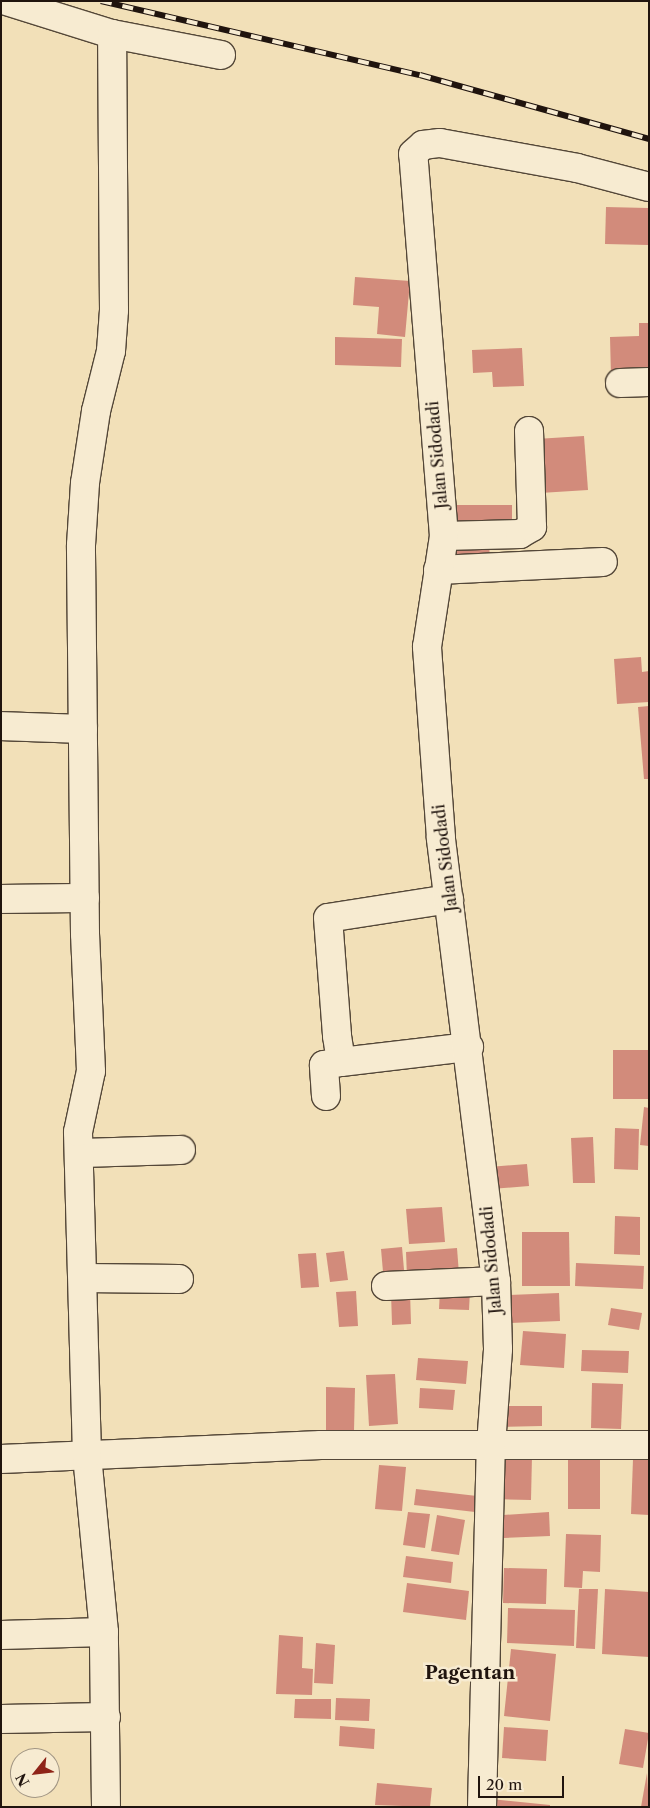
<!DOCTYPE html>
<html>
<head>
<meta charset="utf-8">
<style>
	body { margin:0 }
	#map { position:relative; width:650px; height:1808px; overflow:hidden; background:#f2e0b8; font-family:"Libre Caslon Text",serif }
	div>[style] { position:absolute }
	.building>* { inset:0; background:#d28b7b }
	.roads { filter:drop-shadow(1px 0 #544738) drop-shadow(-1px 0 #544738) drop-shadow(0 1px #544738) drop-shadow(0 -1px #544738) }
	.minor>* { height:28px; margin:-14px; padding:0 14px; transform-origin:14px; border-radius:14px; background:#f7ebd1 }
	.rail>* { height:5.5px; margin-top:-2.75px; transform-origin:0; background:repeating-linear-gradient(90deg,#f7ebd1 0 11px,#20140e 0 22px); box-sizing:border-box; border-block:1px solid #20140e }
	span { translate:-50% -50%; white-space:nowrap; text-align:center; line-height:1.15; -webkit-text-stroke:5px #f7ebd1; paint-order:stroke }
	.street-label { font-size:16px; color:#20140e }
	.quarter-label { font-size:19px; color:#20140e; font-weight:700 }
	.frame { position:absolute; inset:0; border:2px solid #20140e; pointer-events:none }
	.north { position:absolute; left:10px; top:1748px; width:50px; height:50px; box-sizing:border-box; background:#f7ebd1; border:1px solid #a19583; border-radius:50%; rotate:241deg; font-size:14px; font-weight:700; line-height:20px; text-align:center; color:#20140e }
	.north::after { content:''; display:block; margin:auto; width:18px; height:22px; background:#8f2418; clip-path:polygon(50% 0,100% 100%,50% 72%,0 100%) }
	.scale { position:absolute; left:478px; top:1776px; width:86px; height:22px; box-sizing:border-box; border:2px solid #20140e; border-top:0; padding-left:6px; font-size:15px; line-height:18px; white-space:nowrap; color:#20140e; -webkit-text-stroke:4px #f7ebd1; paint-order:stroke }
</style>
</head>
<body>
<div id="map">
	<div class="building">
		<i style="clip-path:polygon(606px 207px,648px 208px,648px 245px,605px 244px)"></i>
		<i style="clip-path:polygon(355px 277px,410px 281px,405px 337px,377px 334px,379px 307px,353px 305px)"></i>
		<i style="clip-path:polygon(639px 323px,649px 323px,649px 380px,611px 376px,610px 337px,639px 336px)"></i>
		<i style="clip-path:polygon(335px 337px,402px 339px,401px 367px,335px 365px)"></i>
		<i style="clip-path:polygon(522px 348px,524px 386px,493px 387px,492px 372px,473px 373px,472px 350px)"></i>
		<i style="clip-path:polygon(584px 436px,588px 490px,540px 493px,536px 439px)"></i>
		<i style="clip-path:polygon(457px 505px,512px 505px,512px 533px,457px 534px)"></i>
		<i style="clip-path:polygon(489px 538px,490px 566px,450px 566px,449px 539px)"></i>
		<i style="clip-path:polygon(641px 657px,642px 672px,649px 671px,649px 702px,617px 704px,614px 659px)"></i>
		<i style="clip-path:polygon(649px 706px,649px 779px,644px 779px,638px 707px)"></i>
		<i style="clip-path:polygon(613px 1050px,649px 1050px,649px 1099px,613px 1099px)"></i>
		<i style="clip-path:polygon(644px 1107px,649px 1108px,649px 1146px,640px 1145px)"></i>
		<i style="clip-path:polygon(615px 1128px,639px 1129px,638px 1170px,614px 1169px)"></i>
		<i style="clip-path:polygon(593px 1137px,595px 1183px,573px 1183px,571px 1138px)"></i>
		<i style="clip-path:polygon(527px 1164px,529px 1186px,491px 1189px,489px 1167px)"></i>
		<i style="clip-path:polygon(442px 1207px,445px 1242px,409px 1244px,406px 1209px)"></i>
		<i style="clip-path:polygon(615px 1216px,640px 1217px,640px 1255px,614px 1254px)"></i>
		<i style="clip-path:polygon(522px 1232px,569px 1232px,570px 1286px,522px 1286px)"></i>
		<i style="clip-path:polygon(402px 1247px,405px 1281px,384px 1283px,381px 1249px)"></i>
		<i style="clip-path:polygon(457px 1248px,459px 1274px,407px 1278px,406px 1252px)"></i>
		<i style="clip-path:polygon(344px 1251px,348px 1280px,330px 1282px,326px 1253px)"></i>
		<i style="clip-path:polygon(316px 1253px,319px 1287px,301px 1288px,298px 1254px)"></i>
		<i style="clip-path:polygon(576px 1263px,644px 1266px,643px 1289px,575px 1286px)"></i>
		<i style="clip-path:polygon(440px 1289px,470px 1291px,469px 1310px,439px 1309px)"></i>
		<i style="clip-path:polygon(356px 1291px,358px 1326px,339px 1327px,336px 1292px)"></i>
		<i style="clip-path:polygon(391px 1292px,410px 1292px,411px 1324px,392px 1325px)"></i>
		<i style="clip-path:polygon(559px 1293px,560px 1321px,510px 1323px,509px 1295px)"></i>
		<i style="clip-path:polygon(611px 1308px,642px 1313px,639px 1330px,608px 1325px)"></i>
		<i style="clip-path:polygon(523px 1331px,566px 1334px,564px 1368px,520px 1365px)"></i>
		<i style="clip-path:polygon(582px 1350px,629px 1351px,628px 1373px,581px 1371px)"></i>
		<i style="clip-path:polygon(418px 1358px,468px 1361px,466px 1384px,416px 1380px)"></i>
		<i style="clip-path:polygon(395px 1374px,398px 1424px,369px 1426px,366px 1375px)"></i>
		<i style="clip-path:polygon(592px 1383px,623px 1384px,621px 1429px,591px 1428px)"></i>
		<i style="clip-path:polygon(326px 1387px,355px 1388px,354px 1431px,326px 1431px)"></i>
		<i style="clip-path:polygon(420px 1388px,455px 1390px,453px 1410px,419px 1408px)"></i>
		<i style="clip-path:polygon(500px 1406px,542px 1406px,542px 1426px,501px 1427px)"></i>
		<i style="clip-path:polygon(600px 1454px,600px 1509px,568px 1509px,568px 1455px)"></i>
		<i style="clip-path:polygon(495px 1455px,532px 1456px,531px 1500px,494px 1499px)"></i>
		<i style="clip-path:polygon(633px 1459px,649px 1460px,649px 1515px,631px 1514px)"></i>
		<i style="clip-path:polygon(379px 1465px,406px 1467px,402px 1511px,375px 1509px)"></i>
		<i style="clip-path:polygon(416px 1489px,477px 1496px,475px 1512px,414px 1505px)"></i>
		<i style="clip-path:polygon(408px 1512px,430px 1514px,425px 1548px,403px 1545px)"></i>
		<i style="clip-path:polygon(549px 1512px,550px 1536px,504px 1538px,503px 1515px)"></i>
		<i style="clip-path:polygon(437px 1515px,465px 1520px,459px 1555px,431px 1551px)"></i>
		<i style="clip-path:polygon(566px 1534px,601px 1535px,600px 1572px,583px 1571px,582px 1588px,564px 1587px)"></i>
		<i style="clip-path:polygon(406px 1556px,453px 1562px,451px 1583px,403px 1577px)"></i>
		<i style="clip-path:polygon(504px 1568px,547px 1569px,546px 1604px,503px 1603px)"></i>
		<i style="clip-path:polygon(407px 1583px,469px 1591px,466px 1620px,403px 1612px)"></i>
		<i style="clip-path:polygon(579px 1589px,598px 1589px,595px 1649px,576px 1648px)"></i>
		<i style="clip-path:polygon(605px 1589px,649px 1592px,649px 1657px,602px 1654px)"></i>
		<i style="clip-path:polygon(508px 1608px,575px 1610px,574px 1646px,507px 1643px)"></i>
		<i style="clip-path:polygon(279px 1635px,303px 1637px,302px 1668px,313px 1669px,312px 1695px,276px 1694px)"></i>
		<i style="clip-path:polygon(316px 1643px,335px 1645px,333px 1684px,314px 1683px)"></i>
		<i style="clip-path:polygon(511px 1649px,556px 1654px,550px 1721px,504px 1716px)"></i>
		<i style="clip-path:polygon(336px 1698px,370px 1699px,369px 1721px,335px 1720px)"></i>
		<i style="clip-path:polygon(295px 1699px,331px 1699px,331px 1719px,294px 1718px)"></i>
		<i style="clip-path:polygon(340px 1726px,375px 1729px,374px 1749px,339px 1746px)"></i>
		<i style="clip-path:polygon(504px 1727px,548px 1730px,546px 1761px,502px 1758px)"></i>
		<i style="clip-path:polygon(625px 1729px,649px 1733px,643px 1768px,619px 1764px)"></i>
		<i style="clip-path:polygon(647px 1773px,649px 1807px,641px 1807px)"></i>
		<i style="clip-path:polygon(377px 1783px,432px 1788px,430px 1807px,375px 1805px)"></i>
		<i style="clip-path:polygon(491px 1799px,550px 1805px,550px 1807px,490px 1807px)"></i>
	</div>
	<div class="roads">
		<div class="minor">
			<i style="left:6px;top:1px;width:111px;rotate:17.3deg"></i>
			<i style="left:112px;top:34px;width:111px;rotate:10.9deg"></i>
			<i style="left:620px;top:383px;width:29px;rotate:-2deg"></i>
			<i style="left:444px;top:536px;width:76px;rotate:-1.5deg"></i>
			<i style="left:520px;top:534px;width:14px;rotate:-30deg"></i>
			<i style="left:532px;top:527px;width:96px;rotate:-91.8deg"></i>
			<i style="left:438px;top:570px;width:165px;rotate:-2.8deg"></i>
			<i style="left:1px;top:726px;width:82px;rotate:2.1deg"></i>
			<i style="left:1px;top:899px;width:84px;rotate:-0.7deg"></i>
			<i style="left:449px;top:899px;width:122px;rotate:171.1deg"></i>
			<i style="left:328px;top:918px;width:118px;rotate:85.6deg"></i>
			<i style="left:337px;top:1036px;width:26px;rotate:81deg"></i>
			<i style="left:341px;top:1062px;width:129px;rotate:-6.7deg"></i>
			<i style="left:326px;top:1096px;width:31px;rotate:-94deg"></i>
			<i style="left:324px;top:1065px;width:17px;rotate:-10deg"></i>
			<i style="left:80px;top:1153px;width:101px;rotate:-1.7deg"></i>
			<i style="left:83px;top:1278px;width:96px;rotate:0.6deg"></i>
			<i style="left:386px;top:1286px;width:110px;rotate:-2.6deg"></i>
			<i style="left:1px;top:1459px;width:320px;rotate:-2.5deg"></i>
			<i style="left:321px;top:1445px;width:328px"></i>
			<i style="left:1px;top:1635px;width:103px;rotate:-1.7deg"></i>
			<i style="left:1px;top:1719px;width:105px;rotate:-1.1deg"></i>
			<i style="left:106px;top:1807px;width:175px;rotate:-90.7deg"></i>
			<i style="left:104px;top:1632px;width:178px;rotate:-95.5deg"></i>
			<i style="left:87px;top:1455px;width:323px;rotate:-91.6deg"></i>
			<i style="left:78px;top:1132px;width:62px;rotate:-78deg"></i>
			<i style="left:91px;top:1071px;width:137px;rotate:-92.5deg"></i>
			<i style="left:85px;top:934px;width:389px;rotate:-90.6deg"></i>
			<i style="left:81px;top:545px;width:62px;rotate:-86.3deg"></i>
			<i style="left:85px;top:483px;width:73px;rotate:-81.3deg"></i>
			<i style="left:96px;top:411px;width:62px;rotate:-76deg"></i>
			<i style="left:111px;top:351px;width:41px;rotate:-85.8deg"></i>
			<i style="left:114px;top:310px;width:276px;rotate:-90.4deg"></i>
			<i style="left:482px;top:1807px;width:362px;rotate:-88.6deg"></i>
			<i style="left:491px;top:1445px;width:96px;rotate:-85.8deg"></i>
			<i style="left:498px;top:1349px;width:68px;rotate:-91.7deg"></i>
			<i style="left:496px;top:1281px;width:446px;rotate:-97.1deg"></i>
			<i style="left:441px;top:838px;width:192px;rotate:-94.2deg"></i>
			<i style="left:427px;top:647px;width:112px;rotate:-81.3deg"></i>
			<i style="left:444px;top:536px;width:383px;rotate:-94.6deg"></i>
			<i style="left:413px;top:154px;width:13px;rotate:-42deg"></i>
			<i style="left:423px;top:145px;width:17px;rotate:-7deg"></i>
			<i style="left:440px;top:143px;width:139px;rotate:10.3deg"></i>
			<i style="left:577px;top:168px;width:74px;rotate:14.8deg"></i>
		</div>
	</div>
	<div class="rail">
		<i style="left:101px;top:1px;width:327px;rotate:13.1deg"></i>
		<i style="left:420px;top:75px;width:238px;rotate:15.6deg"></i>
	</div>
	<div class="street-label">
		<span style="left:437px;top:455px;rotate:-95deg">Jalan Sidodadi</span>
		<span style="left:445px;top:858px;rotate:-97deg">Jalan Sidodadi</span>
		<span style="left:491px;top:1260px;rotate:-95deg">Jalan Sidodadi</span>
	</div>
	<div class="quarter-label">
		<span style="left:470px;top:1673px">Pagentan</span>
	</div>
	<div class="frame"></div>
	<div class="north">N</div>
	<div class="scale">20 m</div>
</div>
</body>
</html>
